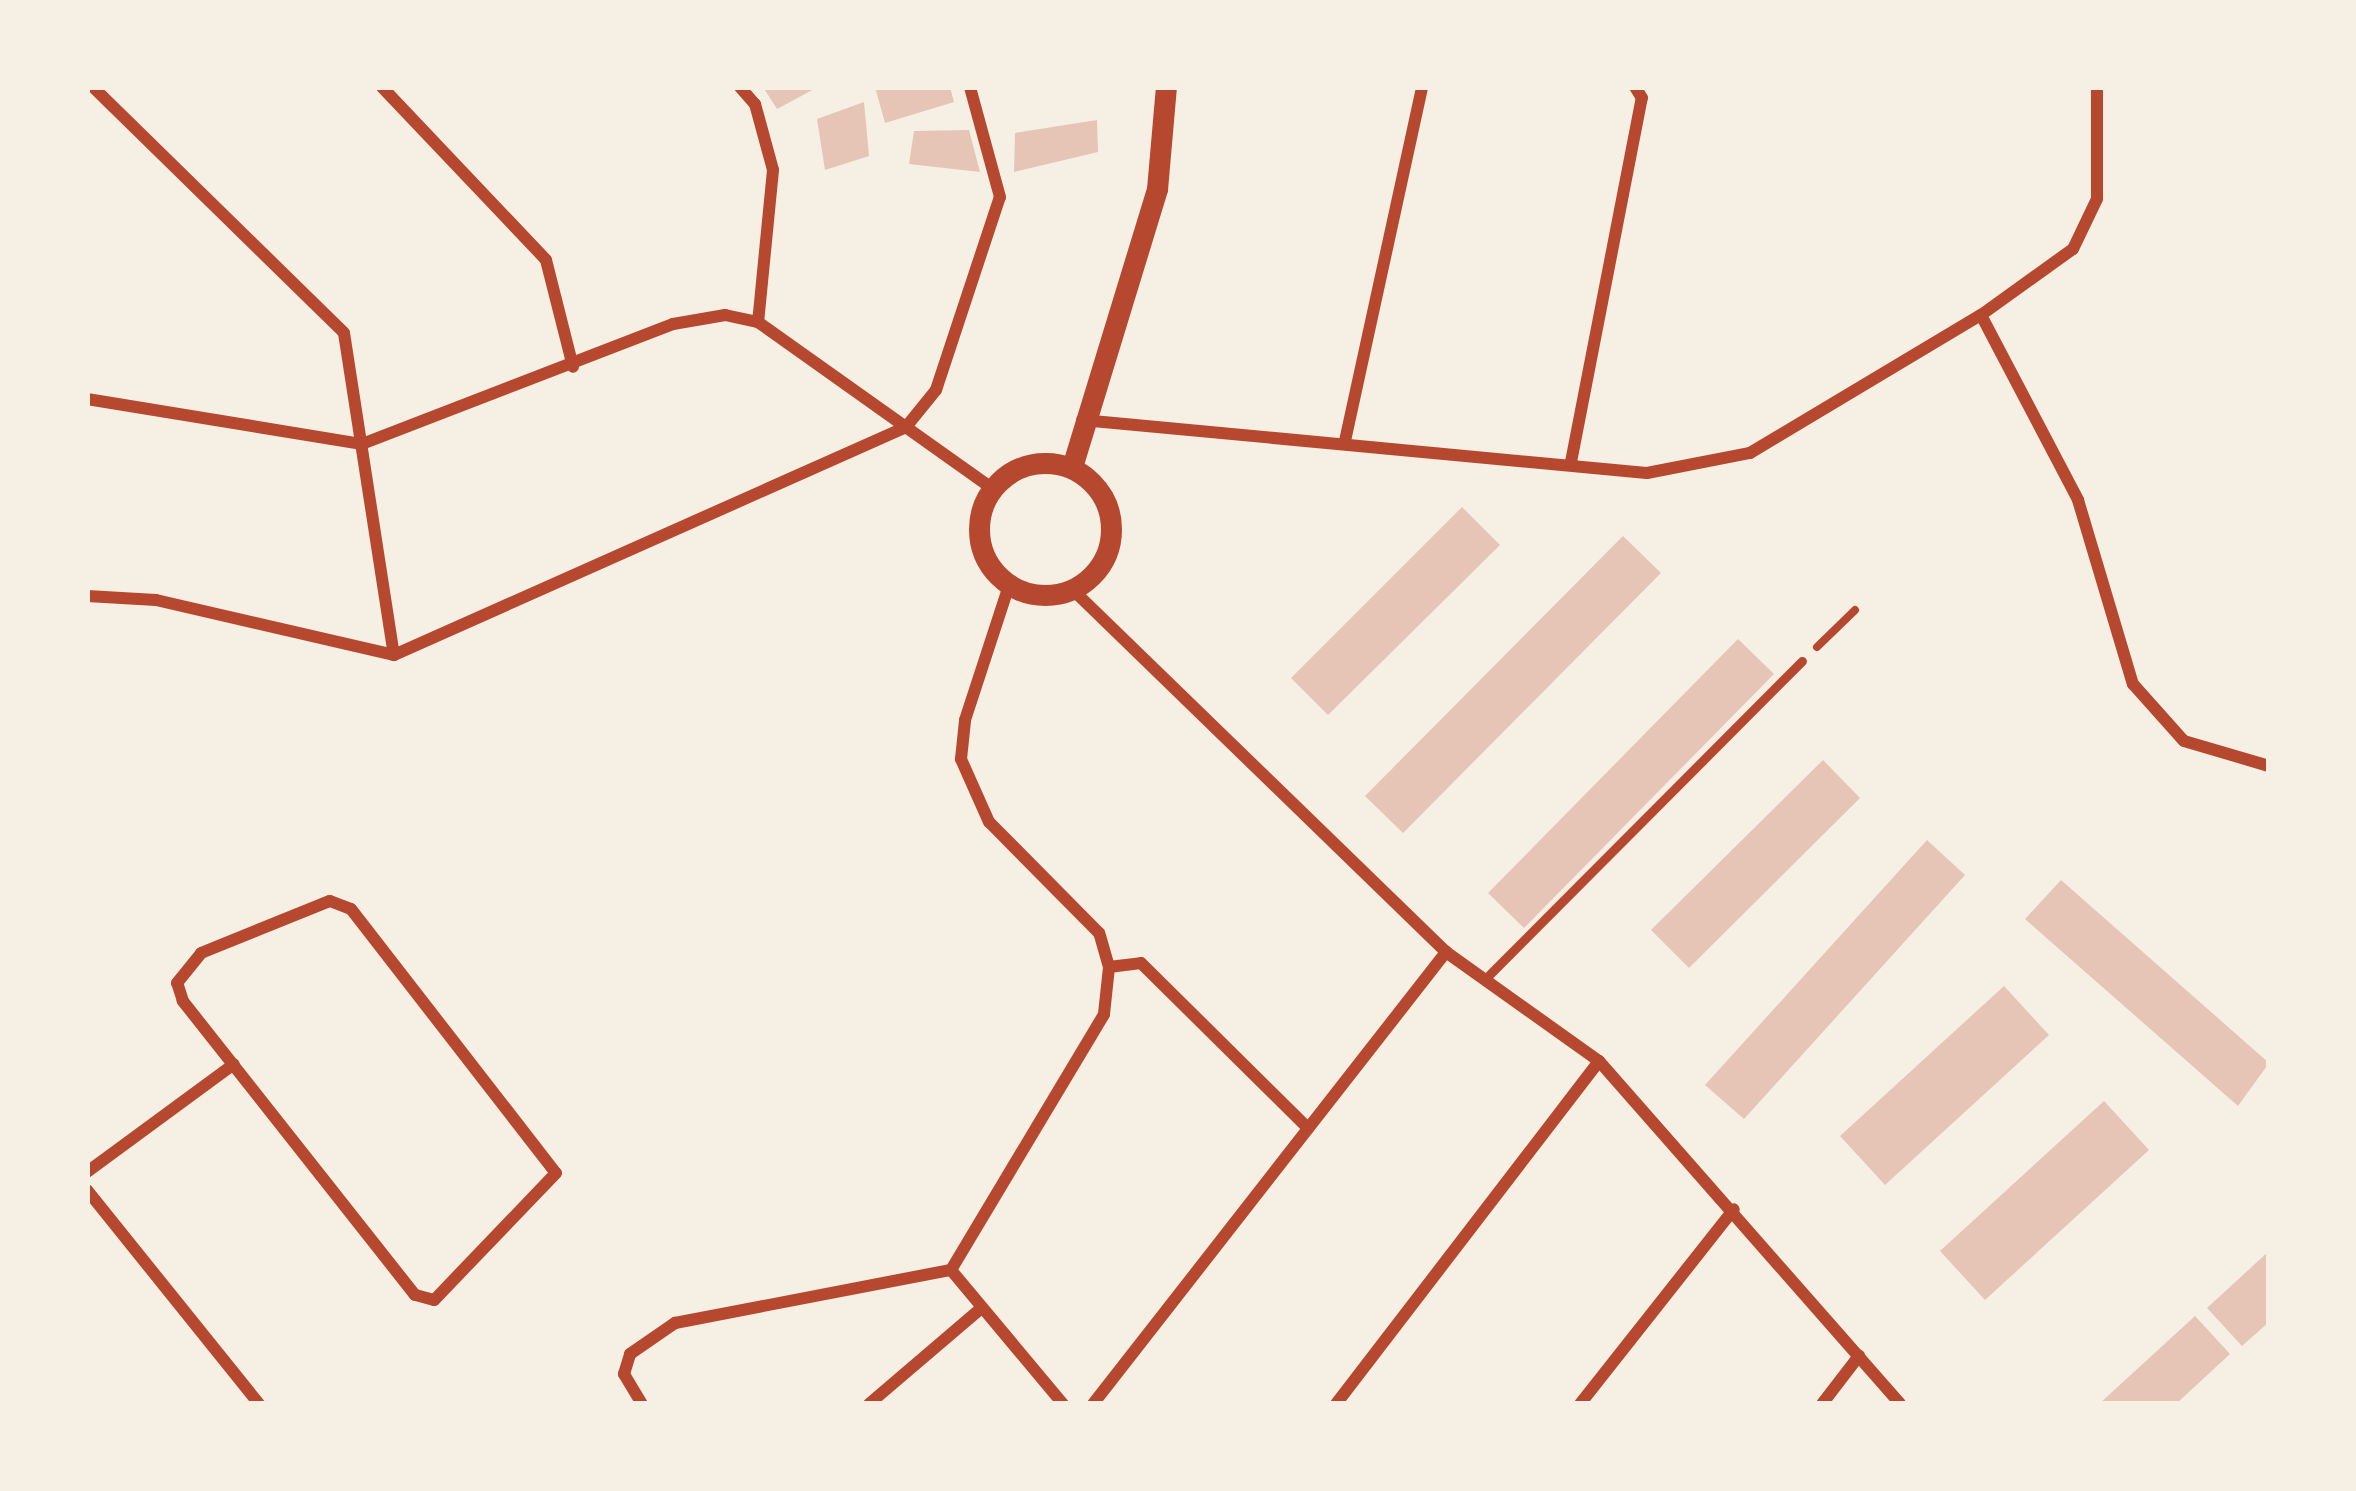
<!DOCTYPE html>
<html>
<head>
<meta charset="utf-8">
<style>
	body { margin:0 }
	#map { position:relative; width:2356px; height:1491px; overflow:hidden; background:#f6efe4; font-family:"Varela Round",sans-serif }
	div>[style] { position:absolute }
	.building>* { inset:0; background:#e6c5b7 }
	.path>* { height:8px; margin:-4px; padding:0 4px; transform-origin:4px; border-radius:4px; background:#b5482f }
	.service>* { height:9px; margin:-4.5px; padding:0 4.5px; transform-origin:4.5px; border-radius:4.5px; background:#b5482f }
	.minor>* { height:12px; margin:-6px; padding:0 6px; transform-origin:6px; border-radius:6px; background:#b5482f }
	.tertiary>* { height:21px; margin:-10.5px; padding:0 10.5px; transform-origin:10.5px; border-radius:10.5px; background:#b5482f }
	.tertiary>.ring { margin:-10.5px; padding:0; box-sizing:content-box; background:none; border:21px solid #b5482f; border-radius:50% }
	span { translate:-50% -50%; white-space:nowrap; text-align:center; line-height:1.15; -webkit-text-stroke:9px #f6efe4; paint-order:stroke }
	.frame { position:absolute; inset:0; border:90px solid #f6efe4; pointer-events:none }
</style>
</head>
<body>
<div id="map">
	<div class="building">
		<i style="clip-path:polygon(763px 87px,818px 87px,777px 109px)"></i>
		<i style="clip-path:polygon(875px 87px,950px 87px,954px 102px,885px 123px)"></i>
		<i style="clip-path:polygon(864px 102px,869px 156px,825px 170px,817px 119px)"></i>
		<i style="clip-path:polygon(1097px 120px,1098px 152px,1014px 172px,1015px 133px)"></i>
		<i style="clip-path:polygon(969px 130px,980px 172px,909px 164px,914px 131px)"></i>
		<i style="clip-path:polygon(1462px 507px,1500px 545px,1328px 715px,1291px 678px)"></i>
		<i style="clip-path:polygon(1623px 536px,1661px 573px,1403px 833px,1365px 796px)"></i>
		<i style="clip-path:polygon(1738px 639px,1774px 674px,1524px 928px,1488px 893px)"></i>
		<i style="clip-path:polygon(1823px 760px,1860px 798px,1689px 968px,1651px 930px)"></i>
		<i style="clip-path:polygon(1927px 840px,1965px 875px,1744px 1119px,1705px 1085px)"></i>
		<i style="clip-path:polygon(2061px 880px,2269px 1063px,2238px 1106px,2025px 919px)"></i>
		<i style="clip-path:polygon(2004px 986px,2049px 1035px,1885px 1185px,1840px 1136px)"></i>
		<i style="clip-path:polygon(2104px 1101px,2149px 1150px,1985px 1300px,1940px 1251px)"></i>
		<i style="clip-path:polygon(2269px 1251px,2269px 1322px,2242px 1346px,2207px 1308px)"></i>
		<i style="clip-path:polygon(2195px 1316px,2230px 1354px,2176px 1404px,2099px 1404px)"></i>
	</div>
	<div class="path">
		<i style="left:1817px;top:647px;width:53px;rotate:-44.2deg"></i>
	</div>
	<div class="service">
		<i style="left:1485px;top:979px;width:449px;rotate:-45.1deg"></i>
	</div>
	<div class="minor">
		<i style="left:93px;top:87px;width:351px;rotate:44.4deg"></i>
		<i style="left:344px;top:333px;width:326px;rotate:81.2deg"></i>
		<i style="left:382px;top:87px;width:238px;rotate:46.5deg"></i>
		<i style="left:546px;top:260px;width:110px;rotate:75.8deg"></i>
		<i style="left:740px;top:87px;width:23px;rotate:49deg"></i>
		<i style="left:755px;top:104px;width:68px;rotate:74.7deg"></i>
		<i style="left:773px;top:170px;width:153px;rotate:95.6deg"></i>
		<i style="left:1981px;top:315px;width:209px;rotate:62.3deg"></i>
		<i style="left:2078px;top:500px;width:192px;rotate:73.4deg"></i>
		<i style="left:2133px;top:684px;width:76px;rotate:48.2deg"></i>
		<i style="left:2184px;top:741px;width:89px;rotate:16.4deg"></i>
		<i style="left:87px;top:399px;width:279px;rotate:9.3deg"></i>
		<i style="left:362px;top:444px;width:333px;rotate:-21.1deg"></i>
		<i style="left:673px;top:324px;width:53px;rotate:-9.8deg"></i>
		<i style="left:725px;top:315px;width:34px;rotate:12deg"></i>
		<i style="left:758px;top:322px;width:287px;rotate:35.4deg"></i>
		<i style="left:1082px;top:420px;width:567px;rotate:5.36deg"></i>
		<i style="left:1647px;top:473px;width:105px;rotate:-11deg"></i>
		<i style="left:1750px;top:453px;width:269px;rotate:-30.9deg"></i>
		<i style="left:1981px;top:315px;width:113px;rotate:-35.7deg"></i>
		<i style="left:2073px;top:249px;width:55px;rotate:-64.4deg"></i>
		<i style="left:2097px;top:199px;width:112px;rotate:-90deg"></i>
		<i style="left:1345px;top:441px;width:362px;rotate:-77.7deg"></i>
		<i style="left:1571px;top:462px;width:371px;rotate:-79deg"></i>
		<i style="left:1642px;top:98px;width:13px;rotate:-122deg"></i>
		<i style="left:1073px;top:590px;width:520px;rotate:44.14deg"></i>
		<i style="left:1446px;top:952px;width:188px;rotate:35.5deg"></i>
		<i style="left:1599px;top:1061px;width:456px;rotate:48.7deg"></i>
		<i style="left:87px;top:596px;width:69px;rotate:3.3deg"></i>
		<i style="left:156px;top:600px;width:244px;rotate:13deg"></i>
		<i style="left:394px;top:655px;width:560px;rotate:-24deg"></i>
		<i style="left:906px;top:427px;width:48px;rotate:-51deg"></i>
		<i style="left:936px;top:390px;width:203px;rotate:-71.7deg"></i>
		<i style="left:1000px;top:197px;width:114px;rotate:-105.3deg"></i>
		<i style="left:330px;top:901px;width:22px;rotate:21deg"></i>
		<i style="left:351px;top:909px;width:334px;rotate:52.2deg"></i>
		<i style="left:556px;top:1173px;width:176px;rotate:133.8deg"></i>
		<i style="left:434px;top:1300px;width:20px;rotate:-165deg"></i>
		<i style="left:415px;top:1295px;width:375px;rotate:-128.3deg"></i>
		<i style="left:183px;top:1001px;width:19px;rotate:-108deg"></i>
		<i style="left:177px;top:983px;width:38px;rotate:-51deg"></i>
		<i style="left:201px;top:953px;width:139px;rotate:-22deg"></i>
		<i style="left:1109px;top:967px;width:32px;rotate:-7deg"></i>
		<i style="left:1141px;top:963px;width:235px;rotate:44.7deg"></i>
		<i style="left:87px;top:1172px;width:182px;rotate:-36.3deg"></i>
		<i style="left:87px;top:1190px;width:275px;rotate:51.2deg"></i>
		<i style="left:951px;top:1270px;width:175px;rotate:50.1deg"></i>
		<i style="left:642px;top:1404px;width:35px;rotate:-121deg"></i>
		<i style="left:624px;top:1374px;width:21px;rotate:-73deg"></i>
		<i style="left:630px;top:1354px;width:55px;rotate:-34.6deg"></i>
		<i style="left:675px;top:1323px;width:281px;rotate:-10.9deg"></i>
		<i style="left:951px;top:1270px;width:298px;rotate:-59.1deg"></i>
		<i style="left:1104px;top:1014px;width:47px;rotate:-83.9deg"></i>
		<i style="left:1109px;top:967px;width:35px;rotate:-106deg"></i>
		<i style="left:1099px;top:933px;width:156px;rotate:-134.7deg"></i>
		<i style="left:989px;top:822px;width:69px;rotate:-114deg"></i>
		<i style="left:961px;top:759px;width:39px;rotate:-84deg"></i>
		<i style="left:965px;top:720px;width:142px;rotate:-71.9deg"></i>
		<i style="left:869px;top:1404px;width:145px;rotate:-40.5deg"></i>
		<i style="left:1093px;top:1404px;width:574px;rotate:-52.01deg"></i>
		<i style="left:1336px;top:1404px;width:432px;rotate:-52.5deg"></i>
		<i style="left:1580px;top:1404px;width:248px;rotate:-51.7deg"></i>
		<i style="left:1822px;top:1404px;width:61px;rotate:-52.4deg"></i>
	</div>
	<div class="tertiary">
		<i class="ring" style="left:979px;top:463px;width:111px;height:111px"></i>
		<i style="left:1072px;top:467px;width:291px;rotate:-73deg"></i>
		<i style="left:1157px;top:189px;width:102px;rotate:-85deg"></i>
	</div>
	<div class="frame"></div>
</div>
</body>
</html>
